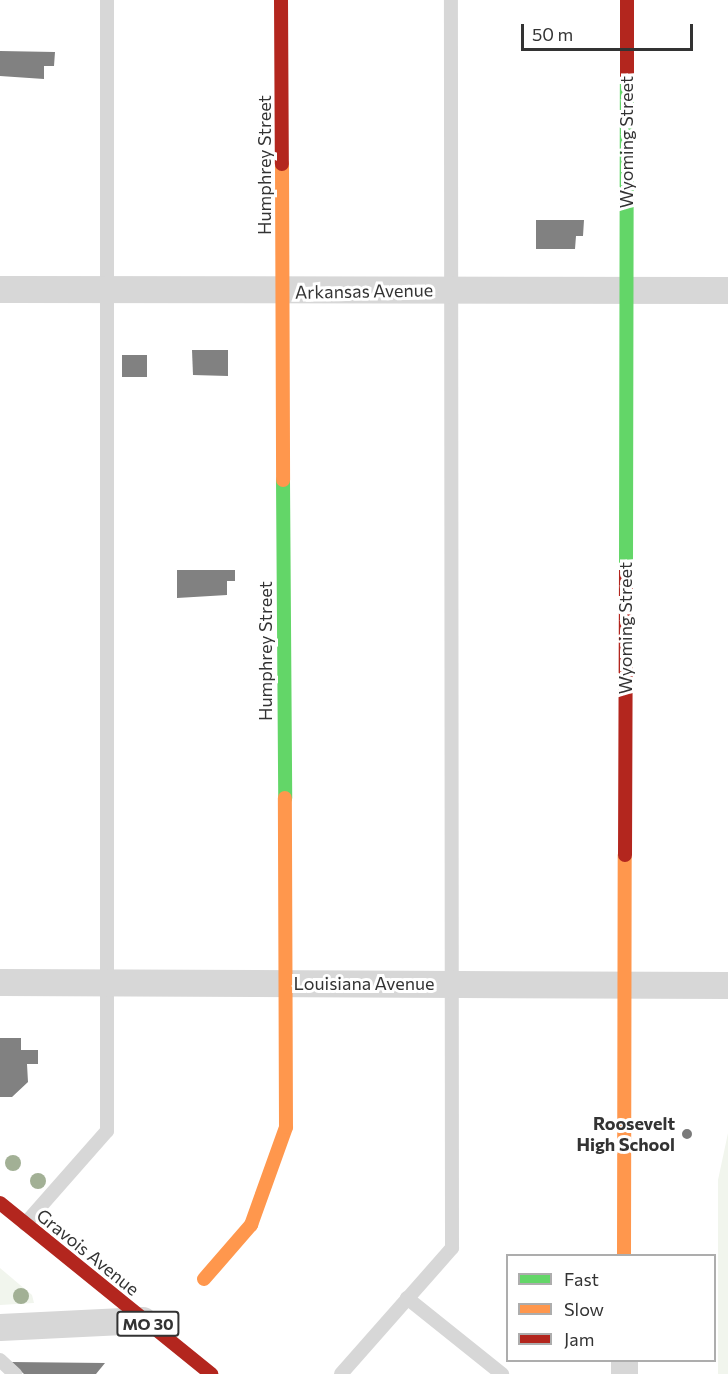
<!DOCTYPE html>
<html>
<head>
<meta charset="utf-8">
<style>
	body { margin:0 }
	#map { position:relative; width:728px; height:1374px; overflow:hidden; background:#fff; font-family:Commissioner,sans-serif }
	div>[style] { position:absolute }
	.green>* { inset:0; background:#f1f5ed }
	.building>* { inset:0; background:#818181 }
	.lane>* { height:14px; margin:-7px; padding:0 7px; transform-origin:7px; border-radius:7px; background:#d7d7d7 }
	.street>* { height:27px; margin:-13.5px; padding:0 13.5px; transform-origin:13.5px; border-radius:13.5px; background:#d7d7d7 }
	.fast>* { height:14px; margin:-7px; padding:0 7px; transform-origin:7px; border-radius:7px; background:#63d668 }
	.slow>* { height:14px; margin:-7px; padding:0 7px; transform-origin:7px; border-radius:7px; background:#ff974d }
	.jam>* { height:14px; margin:-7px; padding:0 7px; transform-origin:7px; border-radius:7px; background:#b3261e }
	.trees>* { width:16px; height:16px; margin:-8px; border-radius:50%; background:#a2b095 }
	.dots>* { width:16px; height:16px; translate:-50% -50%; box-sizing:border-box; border:3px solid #fff; border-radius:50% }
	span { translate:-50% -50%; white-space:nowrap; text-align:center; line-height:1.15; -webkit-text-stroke:6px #fff; paint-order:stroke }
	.shield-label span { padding:2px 4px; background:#fff; border:2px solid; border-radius:4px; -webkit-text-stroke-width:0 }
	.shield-label { font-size:16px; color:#333; font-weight:700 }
	.street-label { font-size:18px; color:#333 }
	.poi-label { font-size:18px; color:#333; font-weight:700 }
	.right { translate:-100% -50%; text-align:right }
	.legend { position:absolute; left:506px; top:1254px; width:210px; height:108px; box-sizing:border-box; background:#fff; border:2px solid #adadad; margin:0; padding:8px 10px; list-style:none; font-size:18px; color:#333 }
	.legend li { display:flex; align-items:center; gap:12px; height:30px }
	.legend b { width:30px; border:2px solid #adadad }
	.scale { position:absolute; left:521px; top:24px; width:172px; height:27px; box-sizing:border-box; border:3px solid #333; border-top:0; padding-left:8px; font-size:18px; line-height:21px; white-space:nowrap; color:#333; -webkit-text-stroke:4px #fff; paint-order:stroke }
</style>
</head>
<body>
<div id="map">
	<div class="green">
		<i style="clip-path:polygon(728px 1133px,728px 1374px,718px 1374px,718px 1180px)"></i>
		<i style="clip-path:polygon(0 1268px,32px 1295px,34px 1303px,0 1305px)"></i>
	</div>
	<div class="building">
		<i style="clip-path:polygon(0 51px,55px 52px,54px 66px,44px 66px,44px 79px,0 76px)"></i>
		<i style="clip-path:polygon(536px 220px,584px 220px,583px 236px,576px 236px,575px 249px,536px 249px)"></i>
		<i style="clip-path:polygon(192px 350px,228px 350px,228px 376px,193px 375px)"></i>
		<i style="clip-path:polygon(122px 355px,147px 355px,147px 377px,122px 377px)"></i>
		<i style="clip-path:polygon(177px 570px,235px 570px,235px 581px,227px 581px,227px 595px,177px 598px)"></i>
		<i style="clip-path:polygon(0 1038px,21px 1038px,21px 1050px,38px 1050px,38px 1064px,27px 1064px,28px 1082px,12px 1097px,0 1097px)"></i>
		<i style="clip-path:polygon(11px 1362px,105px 1363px,96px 1374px,24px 1374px)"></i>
	</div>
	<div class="lane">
		<i style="left:25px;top:1224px;width:124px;rotate:-48.6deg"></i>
		<i style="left:107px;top:1131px;width:1131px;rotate:-90deg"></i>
		<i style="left:407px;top:1298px;width:122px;rotate:38.7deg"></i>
		<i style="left:0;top:1360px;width:21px;rotate:43deg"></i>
		<i style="left:341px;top:1374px;width:168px;rotate:-48.6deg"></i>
		<i style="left:452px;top:1248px;width:1248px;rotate:-90.05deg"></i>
	</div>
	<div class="street">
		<i style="left:0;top:289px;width:728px;rotate:0.08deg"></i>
		<i style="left:0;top:982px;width:728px;rotate:0.24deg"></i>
		<i style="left:0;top:1327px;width:143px;rotate:-2.8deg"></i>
		<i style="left:624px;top:1374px;width:14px;rotate:-90deg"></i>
	</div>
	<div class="fast">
		<i style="left:283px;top:480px;width:318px;rotate:89.6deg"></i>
		<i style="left:626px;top:567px;width:488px;rotate:-89.9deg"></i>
	</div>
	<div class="slow">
		<i style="left:282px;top:164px;width:316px;rotate:89.8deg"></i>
		<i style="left:624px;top:1256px;width:401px;rotate:-89.9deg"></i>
		<i style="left:204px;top:1279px;width:72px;rotate:-49deg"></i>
		<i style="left:251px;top:1225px;width:104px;rotate:-70.3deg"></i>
		<i style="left:286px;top:1127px;width:329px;rotate:-90.2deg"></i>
	</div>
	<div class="jam">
		<i style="left:281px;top:0;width:164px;rotate:89.7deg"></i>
		<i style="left:627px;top:79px;width:79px;rotate:-90deg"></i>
		<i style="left:625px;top:855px;width:288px;rotate:-89.8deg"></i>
		<i style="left:0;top:1203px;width:272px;rotate:39deg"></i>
	</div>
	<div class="trees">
		<i style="left:13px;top:1163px"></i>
		<i style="left:38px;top:1181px"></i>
		<i style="left:21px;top:1296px"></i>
	</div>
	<div class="dots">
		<i style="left:687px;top:1134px;background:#7a7a7a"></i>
	</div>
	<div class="shield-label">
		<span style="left:148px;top:1324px">MO 30</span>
	</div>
	<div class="street-label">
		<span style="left:626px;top:142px;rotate:-90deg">Wyoming Street</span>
		<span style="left:264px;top:165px;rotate:-90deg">Humphrey Street</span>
		<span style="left:364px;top:291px;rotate:-1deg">Arkansas Avenue</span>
		<span style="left:625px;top:628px;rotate:-90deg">Wyoming Street</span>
		<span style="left:265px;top:651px;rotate:-90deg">Humphrey Street</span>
		<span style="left:364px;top:983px">Louisiana Avenue</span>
		<span style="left:88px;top:1252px;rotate:39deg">Gravois Avenue</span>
	</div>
	<div class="poi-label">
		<span class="right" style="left:675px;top:1134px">Roosevelt<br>High School</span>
	</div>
	<ul class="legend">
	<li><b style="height:8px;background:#63d668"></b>Fast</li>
	<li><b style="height:8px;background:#ff974d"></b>Slow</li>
	<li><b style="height:8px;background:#b3261e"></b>Jam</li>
	</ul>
	<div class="scale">50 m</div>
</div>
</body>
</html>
